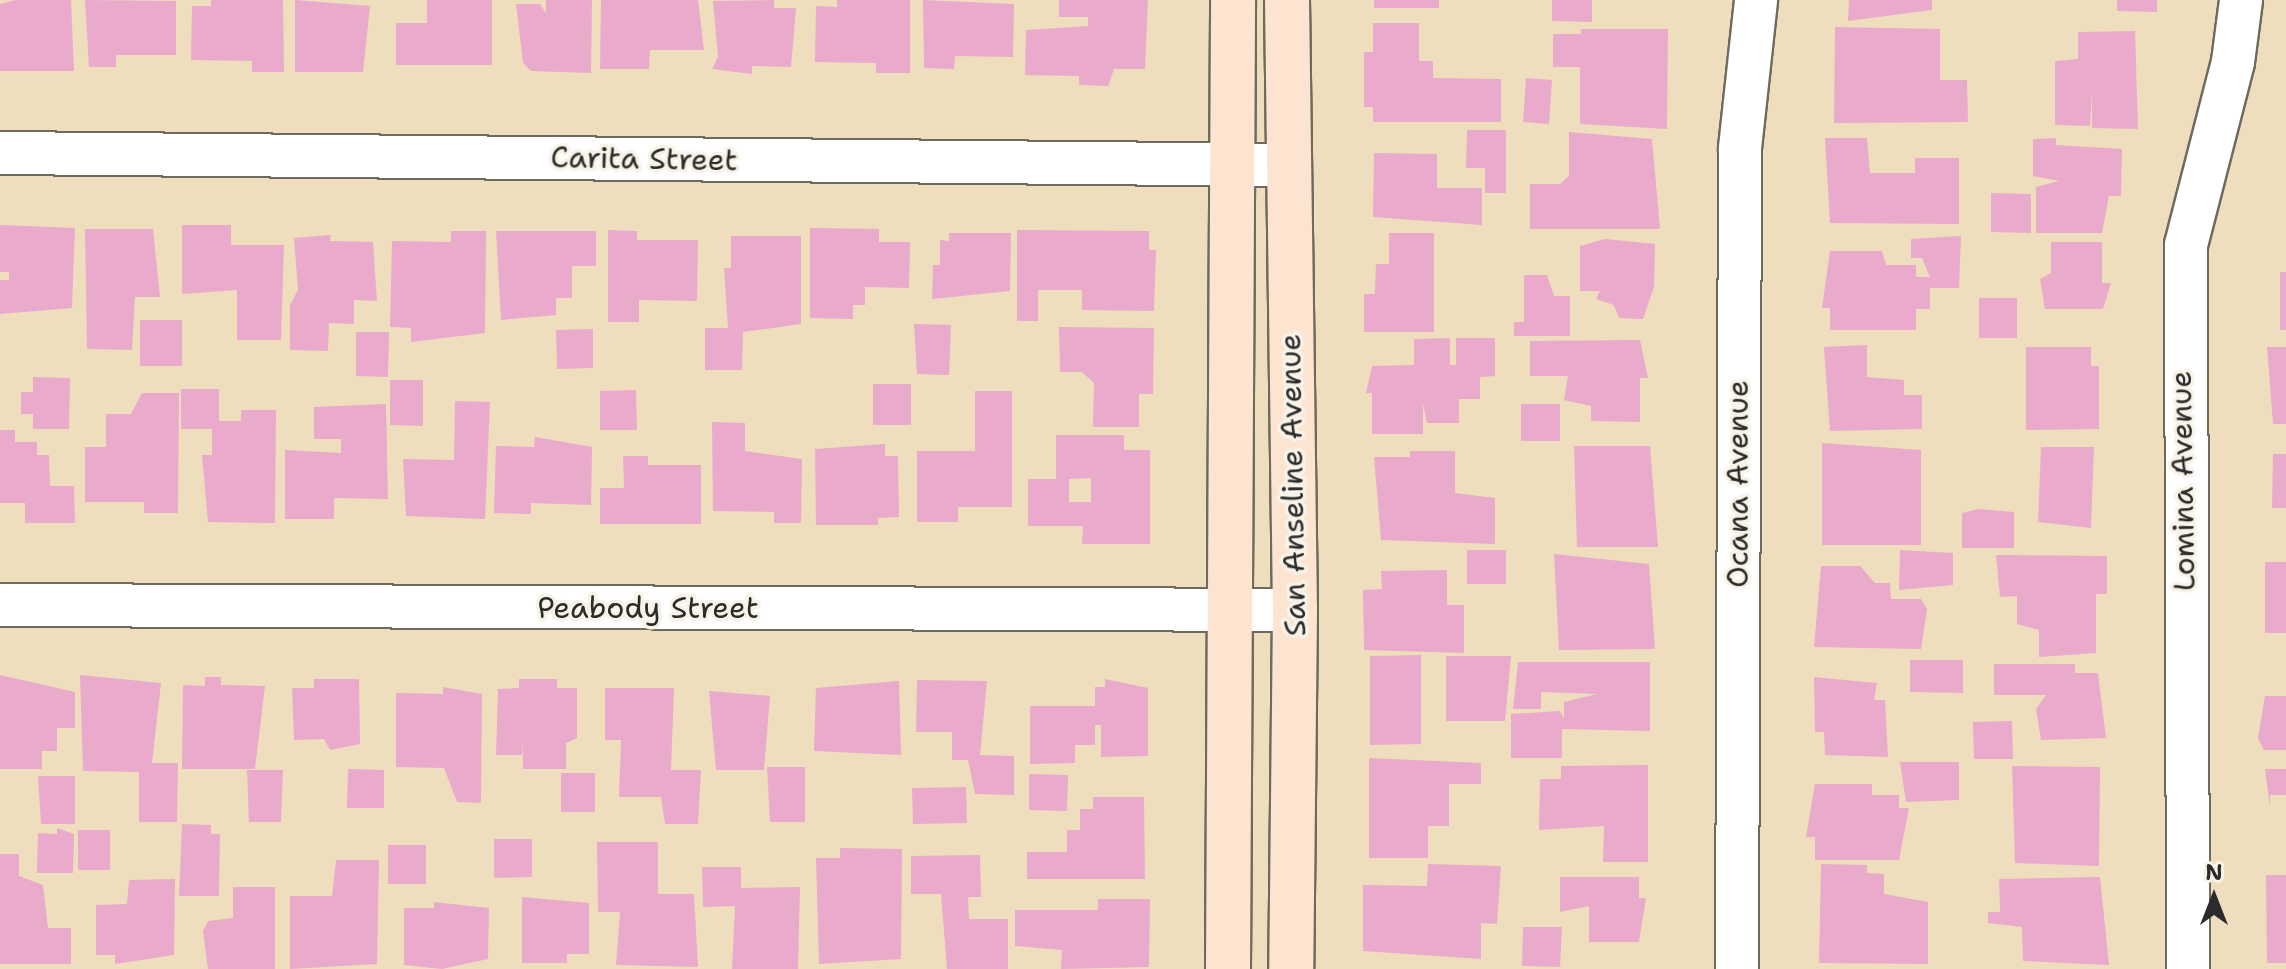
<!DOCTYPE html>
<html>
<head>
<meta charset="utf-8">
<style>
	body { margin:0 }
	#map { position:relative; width:2286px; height:969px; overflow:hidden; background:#eedebe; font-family:"Shantell Sans",sans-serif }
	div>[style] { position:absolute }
	.building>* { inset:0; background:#eaaacb }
	.roads { filter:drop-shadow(2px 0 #6f6a5e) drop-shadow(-2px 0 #6f6a5e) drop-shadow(0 2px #6f6a5e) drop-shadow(0 -2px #6f6a5e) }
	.street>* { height:42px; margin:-21px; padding:0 21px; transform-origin:21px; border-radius:21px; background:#fff }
	.secondary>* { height:44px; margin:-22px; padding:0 22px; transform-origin:22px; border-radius:22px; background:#fde4d0 }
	span { translate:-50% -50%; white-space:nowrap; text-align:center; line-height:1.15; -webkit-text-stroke:7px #f7f3e8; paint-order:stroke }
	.street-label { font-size:30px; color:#2b2b2b }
	.north { position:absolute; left:2174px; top:857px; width:80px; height:80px; -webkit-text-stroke:6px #f7f3e8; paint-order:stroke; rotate:0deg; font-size:22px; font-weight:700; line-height:32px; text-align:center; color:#2b2b2b }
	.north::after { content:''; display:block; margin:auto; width:28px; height:36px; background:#2b2b2b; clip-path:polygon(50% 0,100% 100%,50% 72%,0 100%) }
</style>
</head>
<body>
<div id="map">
	<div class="building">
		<i style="clip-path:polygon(16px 0,71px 0,74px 71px,0 71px,0 4px)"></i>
		<i style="clip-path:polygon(85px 0,176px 1px,176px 55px,116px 55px,116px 67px,89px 67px)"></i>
		<i style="clip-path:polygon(211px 0,283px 0,284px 72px,252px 72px,252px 61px,191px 60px,192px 6px,211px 6px)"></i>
		<i style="clip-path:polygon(295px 0,370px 6px,363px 72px,295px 72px)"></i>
		<i style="clip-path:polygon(427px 0,492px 0,492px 65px,396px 65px,396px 23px,427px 23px)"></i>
		<i style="clip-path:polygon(546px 0,592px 0,591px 73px,531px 71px,523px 63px,516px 4px,540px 4px,546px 13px)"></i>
		<i style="clip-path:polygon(601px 0,698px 0,704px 50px,650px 50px,649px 69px,600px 69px)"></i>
		<i style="clip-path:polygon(774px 0,774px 8px,796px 8px,791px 67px,752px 66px,752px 74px,712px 69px,718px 57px,713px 1px)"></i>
		<i style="clip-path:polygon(837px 0,910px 0,910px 73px,876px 73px,876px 63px,815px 62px,816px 6px,837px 7px)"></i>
		<i style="clip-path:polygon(923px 0,1014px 4px,1013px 57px,955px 56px,954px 69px,924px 68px)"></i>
		<i style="clip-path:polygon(1059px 0,1148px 0,1145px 69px,1114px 69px,1108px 86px,1079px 85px,1079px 76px,1025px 75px,1026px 30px,1088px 26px,1088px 17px,1059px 17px)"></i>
		<i style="clip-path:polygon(1374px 0,1439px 0,1439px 8px,1374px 8px)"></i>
		<i style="clip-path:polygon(1552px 0,1592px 0,1592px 22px,1552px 21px)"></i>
		<i style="clip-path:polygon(1849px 0,1932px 0,1932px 10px,1848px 21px)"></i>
		<i style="clip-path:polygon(2117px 0,2157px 0,2157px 12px,2117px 11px)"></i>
		<i style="clip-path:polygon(1373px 23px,1419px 23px,1419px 61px,1433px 61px,1433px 78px,1501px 79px,1501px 122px,1373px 122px,1373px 107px,1364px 107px,1364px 52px,1373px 52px)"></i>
		<i style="clip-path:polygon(1835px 27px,1940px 29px,1940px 80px,1967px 80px,1968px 122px,1834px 123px)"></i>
		<i style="clip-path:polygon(1581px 29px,1668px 29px,1667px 129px,1580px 124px,1580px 67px,1553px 67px,1553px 34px,1581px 34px)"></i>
		<i style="clip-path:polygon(2135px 31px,2138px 129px,2092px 128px,2092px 92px,2090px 126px,2055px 125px,2055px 61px,2078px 59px,2078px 32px)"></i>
		<i style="clip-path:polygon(1526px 78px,1552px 80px,1549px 124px,1523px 122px)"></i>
		<i style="clip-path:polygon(1467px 130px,1506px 130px,1506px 193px,1485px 193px,1485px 168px,1466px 168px)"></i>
		<i style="clip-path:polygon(1569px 132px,1652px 139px,1660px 229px,1530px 229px,1530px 184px,1560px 184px,1569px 176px)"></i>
		<i style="clip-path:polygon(1825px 138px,1867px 138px,1870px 173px,1915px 173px,1915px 158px,1959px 158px,1959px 224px,1830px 223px)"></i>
		<i style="clip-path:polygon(2056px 138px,2056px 145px,2122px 149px,2121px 196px,2109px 196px,2102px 233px,2036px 233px,2036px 187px,2059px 181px,2033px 176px,2033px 139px)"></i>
		<i style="clip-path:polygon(1374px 153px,1437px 154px,1437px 188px,1482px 188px,1482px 225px,1373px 217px)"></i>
		<i style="clip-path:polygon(1991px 193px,2031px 194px,2031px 233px,1991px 232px)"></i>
		<i style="clip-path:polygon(0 225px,75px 228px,72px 308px,0 314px,0 280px,9px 280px,9px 272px,0 272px)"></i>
		<i style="clip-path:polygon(182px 225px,231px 225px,231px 245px,284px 245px,281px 340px,237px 340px,237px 290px,182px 294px)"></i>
		<i style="clip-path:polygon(810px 228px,879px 229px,879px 242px,910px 242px,909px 288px,865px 287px,865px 305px,853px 305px,853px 319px,810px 318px)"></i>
		<i style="clip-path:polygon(85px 229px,153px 229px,160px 297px,135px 297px,132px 350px,87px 349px)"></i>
		<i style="clip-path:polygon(608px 230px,637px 231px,637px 240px,698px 240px,697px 301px,639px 300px,639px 322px,608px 322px)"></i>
		<i style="clip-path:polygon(1017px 230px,1149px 231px,1149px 250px,1156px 250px,1154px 311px,1082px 310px,1082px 290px,1038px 290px,1038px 321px,1017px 321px)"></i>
		<i style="clip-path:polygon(451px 231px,486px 231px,485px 333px,411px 342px,411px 328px,390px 327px,392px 241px,451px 242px)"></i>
		<i style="clip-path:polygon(496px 231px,596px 231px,596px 266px,572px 266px,572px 298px,556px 298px,556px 315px,501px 320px)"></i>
		<i style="clip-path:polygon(949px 233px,1011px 233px,1010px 291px,932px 299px,933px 265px,940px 265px,940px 240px,949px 241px)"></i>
		<i style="clip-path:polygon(1389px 233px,1434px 233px,1434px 332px,1364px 332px,1364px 294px,1375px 294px,1376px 264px,1389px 264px)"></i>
		<i style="clip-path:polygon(331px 235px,330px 241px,373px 242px,377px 301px,354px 300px,354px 324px,329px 323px,328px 351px,290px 350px,290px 305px,298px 290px,294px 238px)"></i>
		<i style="clip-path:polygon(731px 236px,801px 236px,801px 324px,743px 332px,742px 370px,705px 370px,705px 328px,728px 328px,724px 268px,731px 268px)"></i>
		<i style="clip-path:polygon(1961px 236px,1959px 288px,1930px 288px,1930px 309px,1916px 309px,1916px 330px,1830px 330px,1830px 308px,1822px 308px,1830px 251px,1882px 251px,1886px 265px,1916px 265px,1916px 277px,1930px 277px,1922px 258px,1911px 258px,1911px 239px)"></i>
		<i style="clip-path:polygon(1605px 239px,1655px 244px,1654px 287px,1643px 319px,1619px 318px,1614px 305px,1596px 299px,1600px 291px,1580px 291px,1580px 246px)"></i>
		<i style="clip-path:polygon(2051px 242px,2102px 242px,2102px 283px,2111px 283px,2103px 309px,2045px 309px,2040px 279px,2051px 273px)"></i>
		<i style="clip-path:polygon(2280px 272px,2286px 272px,2286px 330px,2280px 330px)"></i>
		<i style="clip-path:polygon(1524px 275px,1547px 275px,1554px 296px,1570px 296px,1570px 336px,1514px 336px,1514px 322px,1524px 322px)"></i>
		<i style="clip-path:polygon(1979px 298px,2017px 298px,2017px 338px,1979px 338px)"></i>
		<i style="clip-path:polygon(140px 320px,182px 320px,182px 366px,140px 366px)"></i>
		<i style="clip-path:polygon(914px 324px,951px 325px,949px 375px,917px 374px)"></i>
		<i style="clip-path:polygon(1059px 327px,1154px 328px,1153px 394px,1139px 394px,1139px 427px,1093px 427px,1094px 383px,1082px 372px,1060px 372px)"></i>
		<i style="clip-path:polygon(593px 329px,593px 368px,557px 369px,556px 330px)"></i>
		<i style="clip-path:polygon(356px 332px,389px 332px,388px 377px,356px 376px)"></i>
		<i style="clip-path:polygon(1450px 338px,1450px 365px,1456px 365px,1456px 338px,1495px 338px,1495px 376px,1480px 377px,1480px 399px,1459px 399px,1459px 423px,1427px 423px,1423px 404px,1423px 434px,1372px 434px,1372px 393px,1366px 393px,1372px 366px,1414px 365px,1414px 339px)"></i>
		<i style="clip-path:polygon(1640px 340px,1648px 378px,1640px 378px,1640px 422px,1591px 421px,1591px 406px,1564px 400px,1568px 376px,1530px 376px,1530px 341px)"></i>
		<i style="clip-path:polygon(1867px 345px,1867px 377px,1904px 380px,1904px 395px,1922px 395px,1922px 429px,1830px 431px,1824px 347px)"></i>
		<i style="clip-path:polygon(2026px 347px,2091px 347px,2091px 366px,2099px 366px,2099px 429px,2026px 430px)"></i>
		<i style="clip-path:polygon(2267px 347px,2286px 347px,2286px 424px,2273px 424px)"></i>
		<i style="clip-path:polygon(33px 377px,70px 378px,69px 429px,33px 429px,33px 414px,21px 414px,21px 392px,33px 392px)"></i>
		<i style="clip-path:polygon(390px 380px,423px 380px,423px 426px,390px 425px)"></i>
		<i style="clip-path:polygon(873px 384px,911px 384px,911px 425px,873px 425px)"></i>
		<i style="clip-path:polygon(181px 389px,219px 389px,219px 421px,241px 421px,241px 410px,276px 410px,275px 523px,208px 522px,202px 455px,212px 455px,212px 429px,181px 429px)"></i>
		<i style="clip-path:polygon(636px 390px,637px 430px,600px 430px,600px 391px)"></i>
		<i style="clip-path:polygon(975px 391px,1012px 391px,1012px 507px,958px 507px,958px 522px,917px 522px,917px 451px,975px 451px)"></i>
		<i style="clip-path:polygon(142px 393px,179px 393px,178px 513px,144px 513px,144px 502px,85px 502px,85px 447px,106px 447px,106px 414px,131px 414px)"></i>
		<i style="clip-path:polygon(455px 401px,490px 402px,485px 519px,406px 516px,403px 459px,454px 460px)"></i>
		<i style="clip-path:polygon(386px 404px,388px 499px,334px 498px,334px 519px,285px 519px,285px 450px,341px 453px,341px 439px,314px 439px,314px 407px)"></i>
		<i style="clip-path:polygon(1521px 404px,1560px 404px,1560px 441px,1521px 441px)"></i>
		<i style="clip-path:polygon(712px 422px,745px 423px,745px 451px,802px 459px,801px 523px,774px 523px,774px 512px,713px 511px)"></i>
		<i style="clip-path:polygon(0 430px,15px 430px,15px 442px,37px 442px,37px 455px,49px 455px,50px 486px,74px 486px,75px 523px,25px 523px,25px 503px,0 503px)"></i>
		<i style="clip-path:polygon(evenodd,1056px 435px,1124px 435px,1124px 450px,1150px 450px,1150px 544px,1082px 544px,1083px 526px,1028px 526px,1028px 479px,1056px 479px,1056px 435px,1091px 478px,1091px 502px,1069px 502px,1069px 479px,1091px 478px)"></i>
		<i style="clip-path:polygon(535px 437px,592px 447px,591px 505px,531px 503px,531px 514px,494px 513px,496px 446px,534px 447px)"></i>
		<i style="clip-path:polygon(1822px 443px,1921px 450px,1921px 545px,1822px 545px)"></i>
		<i style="clip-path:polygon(885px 444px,885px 456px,898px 456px,899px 517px,878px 518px,878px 525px,816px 525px,815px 449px)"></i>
		<i style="clip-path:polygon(1574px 446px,1650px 446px,1658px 547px,1577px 547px)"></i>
		<i style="clip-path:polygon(2041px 447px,2094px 447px,2091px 528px,2038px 522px)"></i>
		<i style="clip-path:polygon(1410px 451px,1455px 451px,1455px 493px,1495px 498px,1495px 544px,1381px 540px,1374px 457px,1410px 457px)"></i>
		<i style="clip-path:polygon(2273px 454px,2286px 454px,2286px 508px,2272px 508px)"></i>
		<i style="clip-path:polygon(623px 456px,648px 456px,648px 465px,701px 465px,701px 524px,600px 524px,600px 488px,624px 488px)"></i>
		<i style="clip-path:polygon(1978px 509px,2014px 512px,2014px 548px,1962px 548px,1962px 513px)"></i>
		<i style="clip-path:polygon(1467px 550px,1506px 550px,1506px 584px,1467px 584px)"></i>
		<i style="clip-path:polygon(1900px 550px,1953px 553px,1953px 585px,1899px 590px)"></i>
		<i style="clip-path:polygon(1554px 554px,1649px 564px,1655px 649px,1559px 650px)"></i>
		<i style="clip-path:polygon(1996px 555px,2107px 556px,2107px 594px,2096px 594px,2096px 653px,2039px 657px,2039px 630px,2017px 624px,2017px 596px,2000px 597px)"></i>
		<i style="clip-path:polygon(2265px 562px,2286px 562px,2286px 633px,2265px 633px)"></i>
		<i style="clip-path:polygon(1821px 566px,1860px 566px,1875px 583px,1890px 583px,1891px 599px,1921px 599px,1927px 609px,1921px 649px,1814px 647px)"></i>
		<i style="clip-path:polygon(1447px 570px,1447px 605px,1464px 605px,1464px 653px,1364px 650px,1363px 590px,1382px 589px,1381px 571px)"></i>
		<i style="clip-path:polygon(1421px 655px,1421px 744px,1370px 745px,1370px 656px)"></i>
		<i style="clip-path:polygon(1446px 656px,1511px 656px,1505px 721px,1446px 721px)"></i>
		<i style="clip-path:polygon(1910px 660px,1963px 660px,1963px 693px,1910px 692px)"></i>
		<i style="clip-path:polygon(1518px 662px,1650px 662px,1650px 731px,1562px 729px,1562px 758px,1511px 758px,1511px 714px,1560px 711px,1564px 719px,1564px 702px,1597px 694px,1541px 692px,1541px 709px,1513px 709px)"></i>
		<i style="clip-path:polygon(1994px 664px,2075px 664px,2075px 673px,2098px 673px,2106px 738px,2041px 740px,2036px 709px,2046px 695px,1994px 695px)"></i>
		<i style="clip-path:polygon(0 675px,75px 692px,75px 728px,57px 728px,57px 751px,42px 751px,42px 769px,0 769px)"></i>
		<i style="clip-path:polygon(80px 675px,161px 683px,152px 763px,178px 763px,177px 822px,139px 822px,139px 772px,83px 771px)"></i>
		<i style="clip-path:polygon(205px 677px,221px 677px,221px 685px,265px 686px,255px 769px,182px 769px,183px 685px,205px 686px)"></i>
		<i style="clip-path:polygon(1814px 677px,1877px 683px,1874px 700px,1885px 700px,1888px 757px,1825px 755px,1824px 732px,1815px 732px)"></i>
		<i style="clip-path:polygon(314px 679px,359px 679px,360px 744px,330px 750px,324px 739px,294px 740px,292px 688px,314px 688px)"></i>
		<i style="clip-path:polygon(519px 679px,557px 679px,557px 688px,577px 688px,577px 738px,566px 743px,566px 769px,523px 769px,523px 740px,522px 755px,496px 755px,498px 689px,519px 688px)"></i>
		<i style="clip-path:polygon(1105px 679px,1148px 688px,1148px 756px,1101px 757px,1101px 725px,1095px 725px,1095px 745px,1075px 745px,1075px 763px,1030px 764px,1030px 706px,1095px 706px,1095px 687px,1105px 687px)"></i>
		<i style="clip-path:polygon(917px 680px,987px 681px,980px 755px,1014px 756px,1014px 795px,975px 794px,968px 760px,952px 760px,952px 732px,916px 732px)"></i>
		<i style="clip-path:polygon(899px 681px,901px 755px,814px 751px,816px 688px)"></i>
		<i style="clip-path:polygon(443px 687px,482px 694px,481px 803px,457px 802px,444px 768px,396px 767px,396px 693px,443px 694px)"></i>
		<i style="clip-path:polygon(605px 688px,674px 688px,671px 770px,701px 770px,698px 824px,665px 824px,661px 797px,619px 797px,621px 740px,605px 740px)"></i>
		<i style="clip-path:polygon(709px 691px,770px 696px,764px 770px,716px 770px)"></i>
		<i style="clip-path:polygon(2265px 696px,2286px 696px,2286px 750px,2264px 750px,2258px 738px)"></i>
		<i style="clip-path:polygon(2012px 721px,2013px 759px,1974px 759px,1973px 722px)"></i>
		<i style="clip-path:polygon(1369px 758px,1481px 763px,1481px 784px,1449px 784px,1449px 826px,1428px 826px,1428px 858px,1369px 858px)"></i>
		<i style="clip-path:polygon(1900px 762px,1959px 762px,1959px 800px,1906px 802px)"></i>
		<i style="clip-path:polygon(1648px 765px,1648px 862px,1603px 862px,1604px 826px,1539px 830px,1540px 779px,1561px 779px,1561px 766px)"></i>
		<i style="clip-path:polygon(2012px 766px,2100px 767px,2099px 866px,2015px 863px)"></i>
		<i style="clip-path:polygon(767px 767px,805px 767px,805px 822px,770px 822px)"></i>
		<i style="clip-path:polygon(348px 769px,384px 770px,384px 808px,347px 808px)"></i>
		<i style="clip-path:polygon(2265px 769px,2286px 769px,2286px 795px,2270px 795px,2270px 807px)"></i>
		<i style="clip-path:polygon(247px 770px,283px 770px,281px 822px,249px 822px)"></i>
		<i style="clip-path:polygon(561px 773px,595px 773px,595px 812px,561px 812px)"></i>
		<i style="clip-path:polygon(1029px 774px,1068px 775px,1067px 811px,1029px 810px)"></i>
		<i style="clip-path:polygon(38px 776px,75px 776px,75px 824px,41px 824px)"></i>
		<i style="clip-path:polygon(1815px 784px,1872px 784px,1872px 795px,1899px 795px,1899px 808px,1909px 808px,1899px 860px,1815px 860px,1815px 837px,1806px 837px)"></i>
		<i style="clip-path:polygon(966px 787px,967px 823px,913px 824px,912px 788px)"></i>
		<i style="clip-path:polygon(1093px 797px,1144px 797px,1145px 879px,1027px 879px,1027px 852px,1067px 852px,1067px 830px,1080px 830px,1080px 809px,1093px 809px)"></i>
		<i style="clip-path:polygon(182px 824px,211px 825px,211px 834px,220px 834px,219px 896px,179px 896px)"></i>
		<i style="clip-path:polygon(57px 828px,74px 834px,73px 873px,37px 873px,38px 833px,57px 834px)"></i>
		<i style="clip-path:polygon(78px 830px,110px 830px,110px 870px,78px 870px)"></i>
		<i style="clip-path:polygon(494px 839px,532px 839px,532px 877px,494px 878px)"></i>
		<i style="clip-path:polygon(597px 842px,658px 842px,658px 894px,694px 894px,698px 967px,616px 965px,620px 912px,598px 912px)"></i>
		<i style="clip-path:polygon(388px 845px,426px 845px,426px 884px,388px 884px)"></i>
		<i style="clip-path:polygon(840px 848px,902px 849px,901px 959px,819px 964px,816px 858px,840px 858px)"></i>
		<i style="clip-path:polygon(0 854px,19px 854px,19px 876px,43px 885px,48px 928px,71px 928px,71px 964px,0 964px)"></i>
		<i style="clip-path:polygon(980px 855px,981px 897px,968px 897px,969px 919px,1008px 919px,1008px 969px,947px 969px,941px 894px,911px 894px,911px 856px)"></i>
		<i style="clip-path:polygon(336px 860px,379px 860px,377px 964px,290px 969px,290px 896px,332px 896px)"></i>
		<i style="clip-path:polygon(1428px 864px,1501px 866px,1497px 924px,1481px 923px,1481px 959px,1363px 951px,1363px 885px,1427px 886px)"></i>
		<i style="clip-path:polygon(1821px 864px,1867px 865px,1867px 873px,1884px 874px,1884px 894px,1928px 902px,1928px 964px,1819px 963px)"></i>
		<i style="clip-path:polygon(702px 867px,741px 867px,741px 888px,800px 887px,798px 969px,732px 969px,735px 906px,703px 907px)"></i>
		<i style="clip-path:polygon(2266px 875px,2286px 875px,2286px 963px,2267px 963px)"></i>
		<i style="clip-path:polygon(1560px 877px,1639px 877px,1639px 898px,1646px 898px,1639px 942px,1589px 942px,1589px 906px,1560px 912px)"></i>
		<i style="clip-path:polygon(2100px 877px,2109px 965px,2023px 961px,2022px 927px,1988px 923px,1988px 912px,2000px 912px,1999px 879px)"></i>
		<i style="clip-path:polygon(175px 879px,174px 955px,115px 964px,115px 955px,96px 955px,96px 905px,127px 904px,129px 880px)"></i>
		<i style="clip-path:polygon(233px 887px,275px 887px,275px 969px,208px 969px,203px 931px,208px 921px,233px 918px)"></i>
		<i style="clip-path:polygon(522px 897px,589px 903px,589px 954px,567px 954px,567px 963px,522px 963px)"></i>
		<i style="clip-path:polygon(1098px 899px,1150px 899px,1149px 967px,1061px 969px,1062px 950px,1015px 946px,1015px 910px,1098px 910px)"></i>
		<i style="clip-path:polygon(434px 902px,489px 908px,488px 959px,442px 969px,404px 965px,404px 908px,434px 908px)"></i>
		<i style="clip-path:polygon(1523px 927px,1562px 927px,1560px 967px,1522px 966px)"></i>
	</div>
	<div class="roads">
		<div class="street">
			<i style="left:0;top:153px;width:1288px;rotate:0.53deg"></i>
			<i style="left:0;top:605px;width:1295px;rotate:0.22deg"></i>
			<i style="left:1737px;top:969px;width:821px;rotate:-89.79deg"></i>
			<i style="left:1740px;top:148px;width:149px;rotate:-83.8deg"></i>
			<i style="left:2188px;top:969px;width:724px;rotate:-90.16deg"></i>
			<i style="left:2186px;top:245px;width:189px;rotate:-75.6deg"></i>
			<i style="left:2233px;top:62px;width:63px;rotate:-82.6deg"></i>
		</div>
		<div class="secondary">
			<i style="left:1287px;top:0;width:610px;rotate:89.25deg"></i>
			<i style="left:1295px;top:610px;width:359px;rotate:90.6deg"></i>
			<i style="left:1228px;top:969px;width:969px;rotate:-89.7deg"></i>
		</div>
	</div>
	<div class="street-label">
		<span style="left:644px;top:159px;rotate:1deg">Carita Street</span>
		<span style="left:2183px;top:481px;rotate:-91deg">Lomina Avenue</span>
		<span style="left:1738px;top:484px;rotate:-90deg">Ocana Avenue</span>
		<span style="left:1293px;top:485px;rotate:-91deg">San Anseline Avenue</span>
		<span style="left:648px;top:608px">Peabody Street</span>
	</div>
	<div class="north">N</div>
</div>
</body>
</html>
